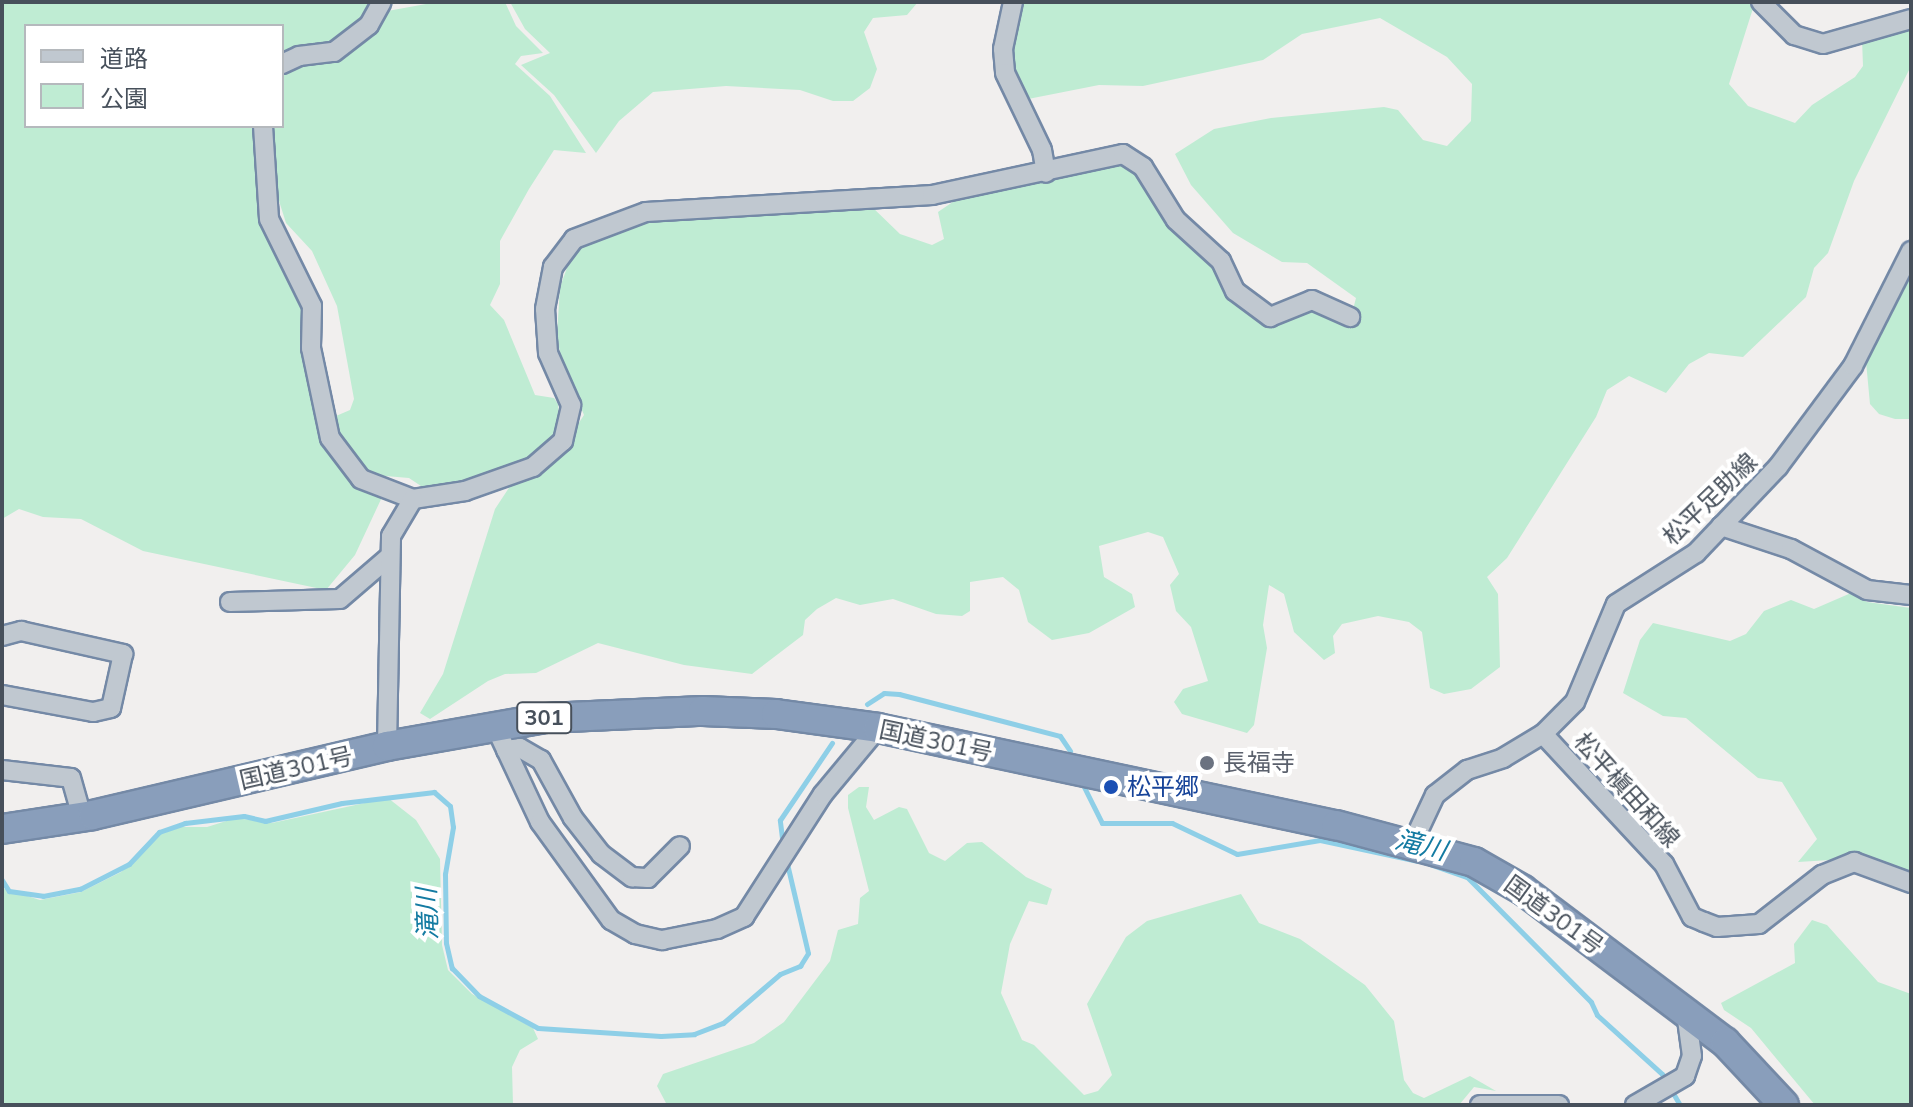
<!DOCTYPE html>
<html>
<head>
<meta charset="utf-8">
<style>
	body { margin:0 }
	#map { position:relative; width:1913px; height:1107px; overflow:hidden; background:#f1efee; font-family:Mulish,"Noto Sans JP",sans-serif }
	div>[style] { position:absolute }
	.green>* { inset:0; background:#bfecd3 }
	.stream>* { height:5px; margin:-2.5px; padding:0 2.5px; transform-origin:2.5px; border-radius:2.5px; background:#8ecfe7 }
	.roads { filter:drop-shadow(2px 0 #7489a6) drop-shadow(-2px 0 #7489a6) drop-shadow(0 2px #7489a6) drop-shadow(0 -2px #7489a6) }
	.minor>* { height:18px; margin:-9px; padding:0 9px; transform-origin:9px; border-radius:9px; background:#c0c8d0 }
	.highway>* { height:28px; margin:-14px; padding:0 14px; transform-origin:14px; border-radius:14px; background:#899ebb }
	.dots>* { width:22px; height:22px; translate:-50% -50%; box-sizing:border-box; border:4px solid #fff; border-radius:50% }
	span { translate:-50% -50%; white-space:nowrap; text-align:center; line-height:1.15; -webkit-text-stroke:8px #fff; paint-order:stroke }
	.shield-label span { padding:2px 6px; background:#fff; border:2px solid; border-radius:6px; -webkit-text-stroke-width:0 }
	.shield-label { font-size:22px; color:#47505b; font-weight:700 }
	.street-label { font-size:24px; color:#47505b }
	.worship-label { font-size:24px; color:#5b616d }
	.left { translate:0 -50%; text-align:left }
	.transit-label { font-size:24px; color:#164399 }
	.water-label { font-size:26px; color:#147ba2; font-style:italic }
	.frame { position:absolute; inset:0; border:4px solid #47505b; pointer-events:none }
	.legend { position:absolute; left:24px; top:24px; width:260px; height:104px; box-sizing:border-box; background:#fff; border:2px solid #b5b9bd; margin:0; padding:10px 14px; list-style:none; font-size:24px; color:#47505b }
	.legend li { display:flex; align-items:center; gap:16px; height:40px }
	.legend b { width:40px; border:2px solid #b5b9bd }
</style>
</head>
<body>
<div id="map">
	<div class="green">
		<i style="clip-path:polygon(2px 2px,379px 2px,337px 41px,282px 60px,282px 26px,26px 26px,26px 126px,259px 126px,262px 207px,305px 298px,316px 406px,383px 495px,355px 555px,326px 590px,143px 551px,81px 519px,43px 517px,19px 509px,2px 519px)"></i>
		<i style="clip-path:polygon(437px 2px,505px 2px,516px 26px,543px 53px,521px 56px,515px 64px,550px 96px,586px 153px,554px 150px,529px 189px,500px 241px,500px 284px,490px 305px,504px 320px,535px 395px,554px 398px,558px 404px,560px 426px,555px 440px,525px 464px,427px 490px,409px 478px,374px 475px,350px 463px,334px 430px,336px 416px,350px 410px,354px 399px,337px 306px,312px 251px,286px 223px,268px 166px,266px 126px,282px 126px,282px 70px,329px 56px,382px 12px)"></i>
		<i style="clip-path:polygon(510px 2px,918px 2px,907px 15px,873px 18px,864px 32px,877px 69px,870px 88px,853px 101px,833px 101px,800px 90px,726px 86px,653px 92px,619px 121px,596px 153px,554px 95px,521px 65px,550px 53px,525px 29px)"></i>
		<i style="clip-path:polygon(1017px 2px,1755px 2px,1729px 84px,1748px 106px,1795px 123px,1812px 105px,1855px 77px,1863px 66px,1862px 39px,1911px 19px,1911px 66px,1854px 181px,1828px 253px,1814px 268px,1806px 297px,1743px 357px,1709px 353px,1689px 364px,1666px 393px,1629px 376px,1607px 390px,1596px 417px,1507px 558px,1487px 577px,1498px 594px,1500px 667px,1471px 689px,1444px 694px,1430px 688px,1422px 632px,1409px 622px,1378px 616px,1342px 624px,1333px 636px,1335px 653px,1324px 660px,1294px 632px,1284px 594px,1269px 585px,1263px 625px,1267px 648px,1254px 725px,1247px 733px,1182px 714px,1174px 702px,1183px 689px,1208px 681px,1191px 627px,1176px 611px,1170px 585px,1179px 574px,1163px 537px,1148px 532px,1099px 546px,1104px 577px,1132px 594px,1135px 607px,1089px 633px,1052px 640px,1028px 622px,1019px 590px,1003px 577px,970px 582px,970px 611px,962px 616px,936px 614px,893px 599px,860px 605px,836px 598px,817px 609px,805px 620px,803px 635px,752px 674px,684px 665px,598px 643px,536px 673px,505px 674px,488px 681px,430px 719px,420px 713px,443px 674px,495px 509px,516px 477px,563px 447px,584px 415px,561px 359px,557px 335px,560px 287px,575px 246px,652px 214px,870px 205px,900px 234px,932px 245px,944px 239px,938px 212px,966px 193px,1124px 159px,1268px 320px,1312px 306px,1350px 321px,1356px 298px,1307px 263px,1282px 262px,1233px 233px,1191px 185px,1175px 154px,1214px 129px,1271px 118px,1384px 107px,1398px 110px,1423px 140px,1447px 146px,1471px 121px,1472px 84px,1447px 57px,1380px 18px,1302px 34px,1263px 60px,1143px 86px,1099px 85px,1023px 100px,1009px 73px)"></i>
		<i style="clip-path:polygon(1911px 272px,1911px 419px,1895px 419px,1879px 414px,1870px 404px,1865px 351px)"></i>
		<i style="clip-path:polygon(1851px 593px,1867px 602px,1911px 608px,1911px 878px,1846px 859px,1798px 862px,1817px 839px,1782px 782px,1758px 778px,1686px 718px,1663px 716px,1623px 693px,1640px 640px,1653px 623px,1730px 641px,1746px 634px,1764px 611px,1791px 600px,1814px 609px)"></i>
		<i style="clip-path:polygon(859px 787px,869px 787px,866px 807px,874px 820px,899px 807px,907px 809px,929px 853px,945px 861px,967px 843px,982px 842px,1026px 877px,1052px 889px,1047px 905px,1029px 901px,1010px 944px,1001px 993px,1022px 1040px,1034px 1045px,1084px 1095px,1098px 1091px,1112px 1075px,1087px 1004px,1126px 937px,1147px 921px,1241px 894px,1259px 923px,1300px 939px,1365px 985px,1394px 1021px,1404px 1080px,1413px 1093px,1424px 1098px,1470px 1076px,1496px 1091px,1474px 1087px,1459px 1105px,667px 1105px,657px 1086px,663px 1074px,754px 1043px,784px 1022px,830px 961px,838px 930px,858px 924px,860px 898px,869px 891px,848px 808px,848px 795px)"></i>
		<i style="clip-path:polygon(388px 798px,416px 820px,440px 859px,442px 945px,448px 970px,472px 994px,533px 1028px,538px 1039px,520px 1050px,512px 1067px,513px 1105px,2px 1105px,2px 888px,40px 900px,81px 892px,121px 872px,161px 833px,181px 827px,207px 827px,236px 818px,272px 823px)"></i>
		<i style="clip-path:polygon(1812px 920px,1827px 925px,1878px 982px,1911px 994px,1911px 1105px,1815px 1105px,1751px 1028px,1724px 1010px,1721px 1003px,1795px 963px,1794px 944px)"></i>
	</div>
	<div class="stream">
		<i style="left:867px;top:704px;width:20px;rotate:-33deg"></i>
		<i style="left:884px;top:693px;width:15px;rotate:4deg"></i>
		<i style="left:899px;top:694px;width:166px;rotate:14.6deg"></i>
		<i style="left:1060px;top:736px;width:18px;rotate:56deg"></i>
		<i style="left:1084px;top:787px;width:40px;rotate:63.4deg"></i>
		<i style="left:1102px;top:823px;width:70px"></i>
		<i style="left:1172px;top:823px;width:72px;rotate:25.5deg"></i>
		<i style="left:1237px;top:854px;width:84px;rotate:-9.6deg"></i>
		<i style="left:1320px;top:840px;width:100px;rotate:12.1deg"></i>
		<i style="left:783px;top:846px;width:26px;rotate:-97deg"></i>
		<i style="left:780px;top:820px;width:93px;rotate:-56deg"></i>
		<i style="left:1432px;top:865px;width:37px;rotate:19deg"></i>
		<i style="left:1467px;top:877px;width:176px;rotate:45.2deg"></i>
		<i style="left:1591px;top:1002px;width:14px;rotate:65deg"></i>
		<i style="left:1597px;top:1015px;width:88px;rotate:42.2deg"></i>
		<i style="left:1662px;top:1074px;width:36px;rotate:60deg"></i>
		<i style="left:2px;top:880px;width:13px;rotate:58deg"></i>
		<i style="left:9px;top:891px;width:34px;rotate:8deg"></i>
		<i style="left:43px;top:896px;width:38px;rotate:-11deg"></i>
		<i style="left:80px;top:889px;width:55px;rotate:-27deg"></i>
		<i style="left:129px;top:864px;width:44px;rotate:-46.8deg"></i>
		<i style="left:159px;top:832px;width:28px;rotate:-19deg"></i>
		<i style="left:185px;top:823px;width:59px;rotate:-6.8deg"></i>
		<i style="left:244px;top:816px;width:22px;rotate:13deg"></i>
		<i style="left:265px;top:821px;width:79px;rotate:-13.2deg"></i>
		<i style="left:342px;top:803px;width:93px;rotate:-6.8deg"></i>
		<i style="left:434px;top:792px;width:21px;rotate:41deg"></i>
		<i style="left:450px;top:806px;width:21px;rotate:82deg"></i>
		<i style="left:453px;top:827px;width:48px;rotate:99.7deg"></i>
		<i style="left:445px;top:874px;width:69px;rotate:89.2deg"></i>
		<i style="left:446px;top:943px;width:26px;rotate:77deg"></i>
		<i style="left:452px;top:968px;width:39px;rotate:46deg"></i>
		<i style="left:479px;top:996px;width:67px;rotate:28.5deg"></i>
		<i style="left:538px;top:1028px;width:123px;rotate:3.7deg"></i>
		<i style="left:661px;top:1036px;width:33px;rotate:-3deg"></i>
		<i style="left:694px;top:1034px;width:31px;rotate:-21deg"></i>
		<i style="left:723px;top:1023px;width:75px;rotate:-40.7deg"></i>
		<i style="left:780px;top:974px;width:22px;rotate:-22deg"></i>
		<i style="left:800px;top:966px;width:15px;rotate:-58deg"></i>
		<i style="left:808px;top:953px;width:97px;rotate:-103.2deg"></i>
	</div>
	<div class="roads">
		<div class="minor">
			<i style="left:1013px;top:2px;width:48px;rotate:102deg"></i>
			<i style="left:1003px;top:49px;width:24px;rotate:85deg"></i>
			<i style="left:1005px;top:73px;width:85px;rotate:64.3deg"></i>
			<i style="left:1042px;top:150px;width:23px;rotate:80deg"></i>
			<i style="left:1761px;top:2px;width:47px;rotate:45deg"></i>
			<i style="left:1794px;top:35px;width:30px;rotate:17deg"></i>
			<i style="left:1823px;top:44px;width:91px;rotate:-15.9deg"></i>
			<i style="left:282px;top:64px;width:19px;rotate:-25deg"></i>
			<i style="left:299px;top:56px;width:35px;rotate:-7deg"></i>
			<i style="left:334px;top:52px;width:44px;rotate:-37.6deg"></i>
			<i style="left:369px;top:25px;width:26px;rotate:-61deg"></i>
			<i style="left:263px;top:126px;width:93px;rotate:86.3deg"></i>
			<i style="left:269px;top:219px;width:97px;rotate:63.7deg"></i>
			<i style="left:312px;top:306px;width:42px;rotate:91.4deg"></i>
			<i style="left:311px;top:348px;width:92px;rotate:78.1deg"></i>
			<i style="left:330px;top:438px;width:51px;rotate:52.9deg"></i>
			<i style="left:361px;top:479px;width:56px;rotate:21deg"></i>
			<i style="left:413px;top:499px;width:53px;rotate:-8.7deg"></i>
			<i style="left:465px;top:491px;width:72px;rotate:-19.4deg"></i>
			<i style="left:533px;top:467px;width:40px;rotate:-41deg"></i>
			<i style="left:563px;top:441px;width:37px;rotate:-77deg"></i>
			<i style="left:571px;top:405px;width:57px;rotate:-113.9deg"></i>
			<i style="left:548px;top:353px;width:44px;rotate:-93.9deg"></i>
			<i style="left:545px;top:309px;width:43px;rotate:-79.2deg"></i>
			<i style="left:553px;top:267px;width:35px;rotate:-53deg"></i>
			<i style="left:574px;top:239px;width:77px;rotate:-20.6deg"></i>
			<i style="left:646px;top:212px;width:287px;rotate:-3.4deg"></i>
			<i style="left:932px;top:195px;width:195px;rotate:-12.1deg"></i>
			<i style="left:1123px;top:154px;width:24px;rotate:33deg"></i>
			<i style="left:1143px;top:167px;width:62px;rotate:58.1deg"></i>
			<i style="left:1176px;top:220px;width:61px;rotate:42.3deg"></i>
			<i style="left:1221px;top:261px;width:33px;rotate:65deg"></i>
			<i style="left:1235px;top:291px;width:44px;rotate:36.6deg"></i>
			<i style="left:1270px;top:317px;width:45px;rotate:-22deg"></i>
			<i style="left:1312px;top:300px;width:42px;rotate:24.1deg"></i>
			<i style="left:1721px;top:526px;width:74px;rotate:18.2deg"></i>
			<i style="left:1791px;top:549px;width:86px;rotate:28.3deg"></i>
			<i style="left:1867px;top:590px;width:44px;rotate:6.5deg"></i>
			<i style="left:230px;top:602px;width:110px;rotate:-1.6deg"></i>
			<i style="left:340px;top:599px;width:66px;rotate:-40.7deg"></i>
			<i style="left:2px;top:636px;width:20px;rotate:-15deg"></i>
			<i style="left:21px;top:631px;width:105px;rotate:12.7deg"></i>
			<i style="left:123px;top:654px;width:55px;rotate:102.5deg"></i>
			<i style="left:111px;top:708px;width:18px;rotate:167deg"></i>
			<i style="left:93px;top:712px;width:93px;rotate:-169.4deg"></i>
			<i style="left:495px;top:726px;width:106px;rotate:64.9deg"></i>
			<i style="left:540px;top:822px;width:121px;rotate:54.1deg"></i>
			<i style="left:611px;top:920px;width:28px;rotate:30deg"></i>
			<i style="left:635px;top:934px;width:28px;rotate:13deg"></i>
			<i style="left:662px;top:940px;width:56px;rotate:-11.3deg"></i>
			<i style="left:717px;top:929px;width:30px;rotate:-24deg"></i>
			<i style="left:744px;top:917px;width:146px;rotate:-57.3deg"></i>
			<i style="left:823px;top:794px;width:86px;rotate:-50.2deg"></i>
			<i style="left:1543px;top:734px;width:178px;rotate:47.1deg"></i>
			<i style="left:1664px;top:864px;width:60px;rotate:62.2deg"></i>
			<i style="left:1692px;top:917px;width:13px;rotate:23deg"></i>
			<i style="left:1704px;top:922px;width:14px;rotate:21deg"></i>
			<i style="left:1717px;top:927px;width:42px;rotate:-4.1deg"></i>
			<i style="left:1759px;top:924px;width:80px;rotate:-37.9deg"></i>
			<i style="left:1822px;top:875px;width:35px;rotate:-22deg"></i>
			<i style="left:1854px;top:862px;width:61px;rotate:20.2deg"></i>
			<i style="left:387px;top:746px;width:210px;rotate:-88.9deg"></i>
			<i style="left:391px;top:536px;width:43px;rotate:-59.3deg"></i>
			<i style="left:506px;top:750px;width:14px;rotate:-8deg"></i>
			<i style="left:520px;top:748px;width:24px;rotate:30deg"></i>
			<i style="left:541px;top:760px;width:66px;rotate:61.1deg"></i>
			<i style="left:573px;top:818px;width:46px;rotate:52.1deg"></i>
			<i style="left:601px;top:854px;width:39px;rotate:37deg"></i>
			<i style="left:632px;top:877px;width:16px;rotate:4deg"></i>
			<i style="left:648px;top:878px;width:45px;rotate:-45deg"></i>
			<i style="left:2px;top:770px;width:69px;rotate:6.6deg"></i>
			<i style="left:71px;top:778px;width:41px;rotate:74.2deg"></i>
			<i style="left:1413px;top:842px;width:52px;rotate:-64.9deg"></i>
			<i style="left:1435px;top:795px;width:41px;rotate:-38deg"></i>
			<i style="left:1467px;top:770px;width:38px;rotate:-18deg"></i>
			<i style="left:1503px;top:758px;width:47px;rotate:-31deg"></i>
			<i style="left:1543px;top:734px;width:45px;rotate:-45deg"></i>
			<i style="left:1575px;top:702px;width:106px;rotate:-67.3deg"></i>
			<i style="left:1616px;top:604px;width:95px;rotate:-32.5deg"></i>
			<i style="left:1696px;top:553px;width:119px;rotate:-46.4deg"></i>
			<i style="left:1778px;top:467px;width:126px;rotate:-53.4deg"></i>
			<i style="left:1853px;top:366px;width:129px;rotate:-63.2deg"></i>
			<i style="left:1480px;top:1105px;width:79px"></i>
			<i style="left:1635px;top:1105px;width:58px;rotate:-30.1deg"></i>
			<i style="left:1685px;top:1076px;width:21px;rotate:-71deg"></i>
			<i style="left:1692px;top:1056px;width:44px;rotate:-97.8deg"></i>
		</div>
		<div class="highway">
			<i style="left:2px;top:829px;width:92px;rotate:-8.7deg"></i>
			<i style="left:93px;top:815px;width:302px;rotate:-13.2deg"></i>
			<i style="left:387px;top:746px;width:161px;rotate:-10deg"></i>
			<i style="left:546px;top:718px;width:157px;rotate:-2.6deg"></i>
			<i style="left:703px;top:711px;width:73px;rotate:2.4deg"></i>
			<i style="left:776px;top:714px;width:103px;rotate:7.8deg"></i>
			<i style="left:878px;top:728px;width:468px;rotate:12deg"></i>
			<i style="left:1336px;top:825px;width:143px;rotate:15deg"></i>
			<i style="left:1474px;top:862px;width:56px;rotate:29.7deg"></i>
			<i style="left:1523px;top:890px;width:253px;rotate:37deg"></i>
			<i style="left:1725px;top:1042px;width:86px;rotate:46.9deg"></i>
		</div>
	</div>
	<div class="dots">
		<i style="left:1207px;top:763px;background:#6b7280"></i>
		<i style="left:1111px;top:787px;background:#1a4fb4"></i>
	</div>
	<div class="shield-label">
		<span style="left:544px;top:718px">301</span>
	</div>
	<div class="street-label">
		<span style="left:1710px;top:499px;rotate:-44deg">松平足助線</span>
		<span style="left:936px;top:741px;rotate:12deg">国道301号</span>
		<span style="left:296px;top:768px;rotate:-13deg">国道301号</span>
		<span style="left:1627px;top:790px;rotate:48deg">松平槇田和線</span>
		<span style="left:1554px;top:915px;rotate:36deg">国道301号</span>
	</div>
	<div class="worship-label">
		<span class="left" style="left:1223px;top:763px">長福寺</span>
	</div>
	<div class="transit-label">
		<span class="left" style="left:1127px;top:787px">松平郷</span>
	</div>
	<div class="water-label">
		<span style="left:1421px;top:845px;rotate:14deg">滝川</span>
		<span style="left:427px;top:914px;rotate:-92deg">滝川</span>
	</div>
	<div class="frame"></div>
	<ul class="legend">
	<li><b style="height:10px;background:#c0c8d0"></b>道路</li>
	<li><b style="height:22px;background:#bfecd3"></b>公園</li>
	</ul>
</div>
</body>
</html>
